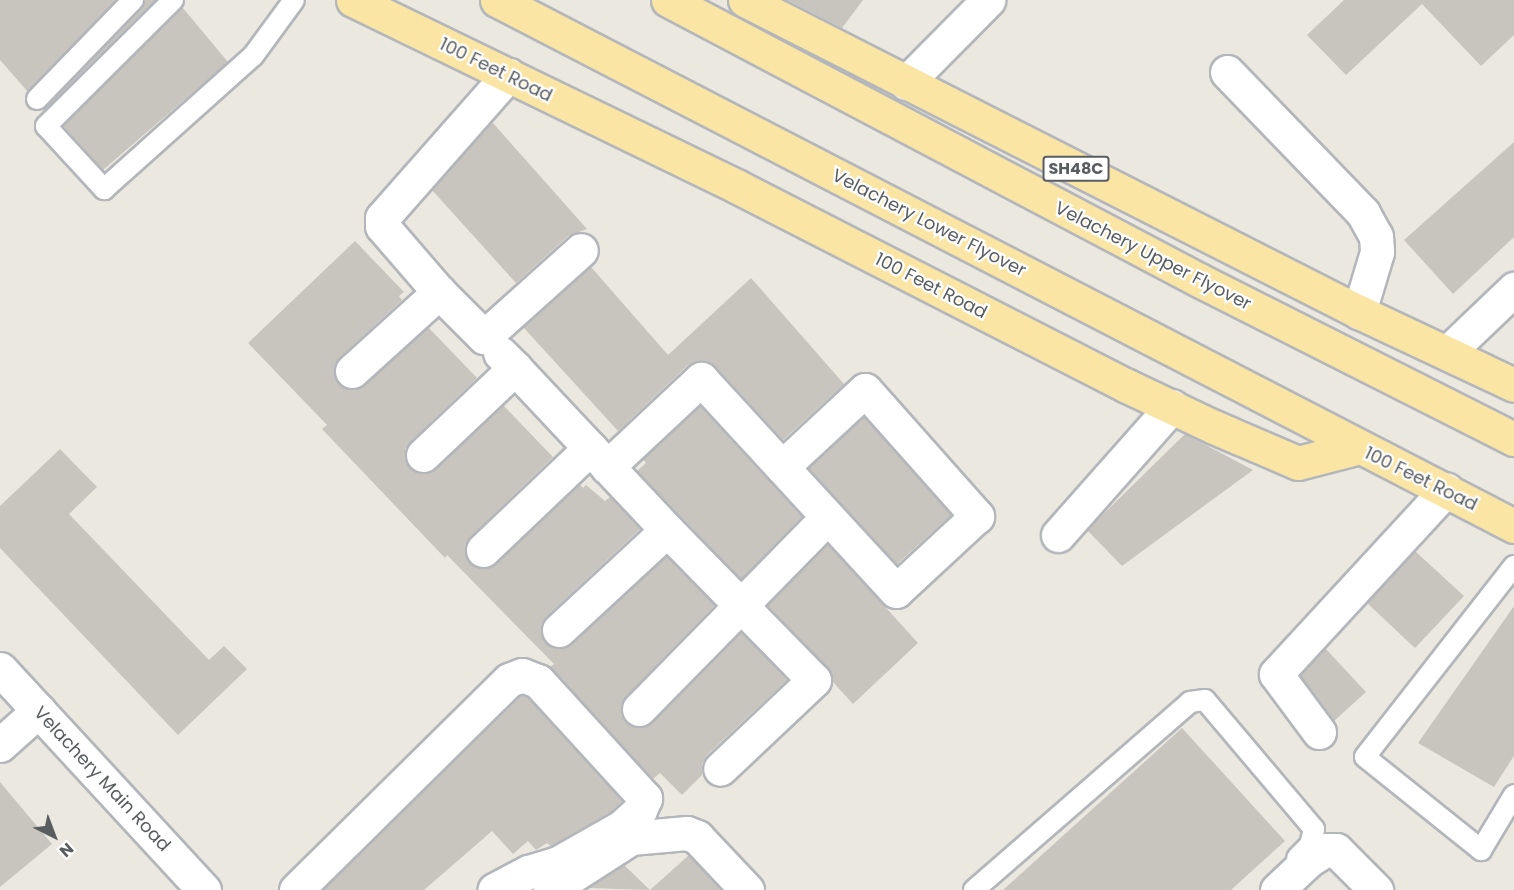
<!DOCTYPE html>
<html>
<head>
<meta charset="utf-8">
<style>
	body { margin:0 }
	#map { position:relative; width:1514px; height:890px; overflow:hidden; background:#ebe8e0; font-family:Poppins,sans-serif }
	div>[style] { position:absolute }
	.building>* { inset:0; background:#c8c5bf }
	.roads { filter:drop-shadow(2px 0 #b3b6ba) drop-shadow(-2px 0 #b3b6ba) drop-shadow(0 2px #b3b6ba) drop-shadow(0 -2px #b3b6ba) }
	.lane>* { height:20px; margin:-10px; padding:0 10px; transform-origin:10px; border-radius:10px; background:#fff }
	.street>* { height:33px; margin:-16.5px; padding:0 16.5px; transform-origin:16.5px; border-radius:16.5px; background:#fff }
	.secondary>* { height:33px; margin:-16.5px; padding:0 16.5px; transform-origin:16.5px; border-radius:16.5px; background:#fff }
	.primary>* { height:33px; margin:-16.5px; padding:0 16.5px; transform-origin:16.5px; border-radius:16.5px; background:#fbe5a5 }
	span { translate:-50% -50%; white-space:nowrap; text-align:center; line-height:1.15; -webkit-text-stroke:4.5px #fff; paint-order:stroke }
	.shield-label span { padding:2px 4px; background:#fff; border:2px solid; border-radius:4px; -webkit-text-stroke-width:0 }
	.shield-label { font-size:16px; color:#595d60; font-weight:700 }
	.street-label { font-size:18px; color:#595d60 }
	.north { position:absolute; left:24px; top:806px; width:60px; height:60px; -webkit-text-stroke:4px #fff; paint-order:stroke; rotate:138deg; font-size:16px; font-weight:700; line-height:24px; text-align:center; color:#595d60 }
	.north::after { content:''; display:block; margin:auto; width:21px; height:27px; background:#595d60; clip-path:polygon(50% 0,100% 100%,50% 72%,0 100%) }
</style>
</head>
<body>
<div id="map">
	<div class="building">
		<i style="clip-path:polygon(0 0,116px 0,28px 92px,0 60px)"></i>
		<i style="clip-path:polygon(145px 0,156px 0,44px 111px,43px 109px,142px 8px)"></i>
		<i style="clip-path:polygon(787px 0,863px 0,842px 28px)"></i>
		<i style="clip-path:polygon(1344px 0,1514px 0,1514px 35px,1481px 66px,1422px 4px,1346px 75px,1307px 35px)"></i>
		<i style="clip-path:polygon(182px 7px,228px 62px,103px 170px,63px 126px)"></i>
		<i style="clip-path:polygon(492px 122px,587px 229px,568px 236px,516px 283px,432px 190px)"></i>
		<i style="clip-path:polygon(1514px 142px,1514px 237px,1453px 294px,1404px 240px)"></i>
		<i style="clip-path:polygon(355px 241px,404px 292px,399px 296px,402px 300px,339px 358px,334px 366px,334px 376px,338px 383px,347px 389px,357px 389px,364px 385px,428px 327px,477px 378px,410px 442px,405px 449px,405px 459px,409px 467px,418px 473px,427px 473px,435px 469px,503px 405px,553px 457px,470px 537px,465px 545px,465px 554px,470px 563px,478px 568px,487px 568px,495px 564px,579px 484px,583px 488px,586px 485px,605px 501px,610px 497px,640px 529px,546px 617px,541px 625px,541px 634px,546px 643px,553px 648px,563px 648px,572px 644px,666px 556px,715px 605px,626px 696px,621px 705px,621px 715px,625px 722px,635px 727px,645px 727px,652px 722px,741px 632px,787px 680px,707px 755px,702px 764px,702px 775px,682px 795px,660px 773px,653px 779px,550px 667px,554px 664px,447px 555px,445px 558px,322px 429px,327px 425px,248px 343px)"></i>
		<i style="clip-path:polygon(591px 267px,668px 355px,751px 278px,844px 384px,783px 440px,715px 366px,707px 361px,697px 361px,688px 365px,618px 431px,523px 327px)"></i>
		<i style="clip-path:polygon(700px 406px,802px 517px,741px 579px,637px 471px,646px 463px,643px 459px)"></i>
		<i style="clip-path:polygon(864px 417px,951px 515px,897px 564px,808px 468px)"></i>
		<i style="clip-path:polygon(1185px 434px,1253px 470px,1122px 566px,1087px 530px)"></i>
		<i style="clip-path:polygon(60px 449px,97px 487px,69px 514px,209px 660px,224px 646px,247px 669px,178px 735px,0 548px,0 506px)"></i>
		<i style="clip-path:polygon(828px 544px,918px 643px,853px 704px,832px 681px,827px 667px,767px 605px)"></i>
		<i style="clip-path:polygon(1415px 551px,1464px 596px,1415px 648px,1367px 603px)"></i>
		<i style="clip-path:polygon(1514px 606px,1514px 756px,1494px 787px,1418px 743px)"></i>
		<i style="clip-path:polygon(1325px 648px,1366px 692px,1334px 721px,1300px 675px)"></i>
		<i style="clip-path:polygon(522px 695px,527px 697px,622px 801px,612px 811px,551px 846px,547px 843px,536px 850px,528px 841px,513px 854px,492px 831px,424px 890px,323px 890px)"></i>
		<i style="clip-path:polygon(1182px 728px,1285px 841px,1231px 890px,1003px 890px)"></i>
		<i style="clip-path:polygon(0 782px,52px 844px,0 887px)"></i>
		<i style="clip-path:polygon(689px 855px,721px 890px,650px 890px)"></i>
		<i style="clip-path:polygon(624px 865px,650px 890px,588px 888px)"></i>
	</div>
	<div class="roads">
		<div class="lane">
			<i style="left:173px;top:0;width:179px;rotate:135.2deg"></i>
			<i style="left:46px;top:126px;width:86px;rotate:47.4deg"></i>
			<i style="left:104px;top:189px;width:200px;rotate:-41.8deg"></i>
			<i style="left:253px;top:56px;width:69px;rotate:-53.8deg"></i>
			<i style="left:37px;top:99px;width:138px;rotate:-45.9deg"></i>
			<i style="left:1514px;top:566px;width:242px;rotate:128deg"></i>
			<i style="left:1365px;top:757px;width:149px;rotate:38.7deg"></i>
			<i style="left:1481px;top:850px;width:64px;rotate:-59deg"></i>
			<i style="left:974px;top:890px;width:286px;rotate:-41deg"></i>
			<i style="left:1190px;top:702px;width:15px;rotate:-8deg"></i>
			<i style="left:1205px;top:700px;width:169px;rotate:49.8deg"></i>
			<i style="left:1314px;top:829px;width:16px;rotate:104deg"></i>
			<i style="left:1310px;top:845px;width:18px;rotate:135deg"></i>
		</div>
		<div class="street">
			<i style="left:1227px;top:72px;width:196px;rotate:46deg"></i>
			<i style="left:1363px;top:213px;width:26px;rotate:61deg"></i>
			<i style="left:1376px;top:236px;width:16px;rotate:86deg"></i>
			<i style="left:1377px;top:252px;width:63px;rotate:106.7deg"></i>
			<i style="left:906px;top:83px;width:117px;rotate:-45.3deg"></i>
			<i style="left:439px;top:292px;width:64px;rotate:45deg"></i>
			<i style="left:484px;top:337px;width:130px;rotate:-41.9deg"></i>
			<i style="left:1447px;top:353px;width:93px;rotate:-43.7deg"></i>
			<i style="left:352px;top:371px;width:118px;rotate:-42.2deg"></i>
			<i style="left:439px;top:292px;width:87px;rotate:-130.8deg"></i>
			<i style="left:382px;top:226px;width:8px;rotate:-90deg"></i>
			<i style="left:382px;top:218px;width:191px;rotate:-48.6deg"></i>
			<i style="left:865px;top:390px;width:169px;rotate:48.4deg"></i>
			<i style="left:977px;top:516px;width:110px;rotate:137.2deg"></i>
			<i style="left:896px;top:591px;width:168px;rotate:-132.6deg"></i>
			<i style="left:782px;top:467px;width:113px;rotate:-42.9deg"></i>
			<i style="left:423px;top:455px;width:127px;rotate:-43.4deg"></i>
			<i style="left:515px;top:368px;width:21px;rotate:-135deg"></i>
			<i style="left:607px;top:467px;width:129px;rotate:-43.1deg"></i>
			<i style="left:701px;top:379px;width:120px;rotate:47.4deg"></i>
			<i style="left:667px;top:530px;width:210px;rotate:45.6deg"></i>
			<i style="left:814px;top:680px;width:129px;rotate:136.6deg"></i>
			<i style="left:1058px;top:535px;width:172px;rotate:-48.5deg"></i>
			<i style="left:483px;top:550px;width:148px;rotate:-43.6deg"></i>
			<i style="left:590px;top:448px;width:110px;rotate:-133.2deg"></i>
			<i style="left:559px;top:630px;width:147px;rotate:-42.8deg"></i>
			<i style="left:667px;top:530px;width:112px;rotate:-133.2deg"></i>
			<i style="left:639px;top:709px;width:269px;rotate:-45.5deg"></i>
			<i style="left:1319px;top:732px;width:72px;rotate:-126.6deg"></i>
			<i style="left:1276px;top:674px;width:251px;rotate:-47.3deg"></i>
			<i style="left:0;top:745px;width:52px;rotate:-41.9deg"></i>
			<i style="left:296px;top:890px;width:299px;rotate:-44.6deg"></i>
			<i style="left:509px;top:680px;width:14px;rotate:-21deg"></i>
			<i style="left:522px;top:675px;width:17px;rotate:21deg"></i>
			<i style="left:538px;top:681px;width:159px;rotate:47.6deg"></i>
			<i style="left:645px;top:798px;width:13px;rotate:113deg"></i>
			<i style="left:640px;top:810px;width:23px;rotate:137deg"></i>
			<i style="left:623px;top:826px;width:75px;rotate:150.4deg"></i>
			<i style="left:558px;top:863px;width:31px;rotate:163deg"></i>
			<i style="left:528px;top:872px;width:38px;rotate:152deg"></i>
			<i style="left:550px;top:890px;width:96px;rotate:-32.7deg"></i>
			<i style="left:631px;top:838px;width:56px;rotate:-5.1deg"></i>
			<i style="left:687px;top:833px;width:11px;rotate:22deg"></i>
			<i style="left:697px;top:837px;width:73px;rotate:46.7deg"></i>
			<i style="left:1277px;top:890px;width:44px;rotate:-43.2deg"></i>
			<i style="left:1309px;top:860px;width:19px;rotate:-32deg"></i>
			<i style="left:1325px;top:850px;width:11px"></i>
			<i style="left:1336px;top:850px;width:57px;rotate:45deg"></i>
		</div>
		<div class="secondary">
			<i style="left:0;top:669px;width:301px;rotate:47.3deg"></i>
		</div>
		<div class="primary">
			<i style="left:353px;top:0;width:428px;rotate:25.9deg"></i>
			<i style="left:738px;top:187px;width:435px;rotate:27.1deg"></i>
			<i style="left:1125px;top:385px;width:98px;rotate:25.3deg"></i>
			<i style="left:1214px;top:427px;width:91px;rotate:23.2deg"></i>
			<i style="left:1298px;top:463px;width:64px;rotate:-14.5deg"></i>
			<i style="left:497px;top:0;width:1145px;rotate:27.35deg"></i>
			<i style="left:668px;top:0;width:600px;rotate:27.8deg"></i>
			<i style="left:1199px;top:280px;width:353px;rotate:26.8deg"></i>
			<i style="left:745px;top:0;width:689px;rotate:26.94deg"></i>
			<i style="left:1359px;top:312px;width:171px;rotate:25.2deg"></i>
		</div>
	</div>
	<div class="shield-label">
		<span style="left:1076px;top:169px">SH48C</span>
	</div>
	<div class="street-label">
		<span style="left:496px;top:70px;rotate:26deg">100 Feet Road</span>
		<span style="left:929px;top:223px;rotate:27deg">Velachery Lower Flyover</span>
		<span style="left:1153px;top:256px;rotate:27deg">Velachery Upper Flyover</span>
		<span style="left:931px;top:286px;rotate:27deg">100 Feet Road</span>
		<span style="left:1421px;top:479px;rotate:26deg">100 Feet Road</span>
		<span style="left:102px;top:779px;rotate:47deg">Velachery Main Road</span>
	</div>
	<div class="north">N</div>
</div>
</body>
</html>
